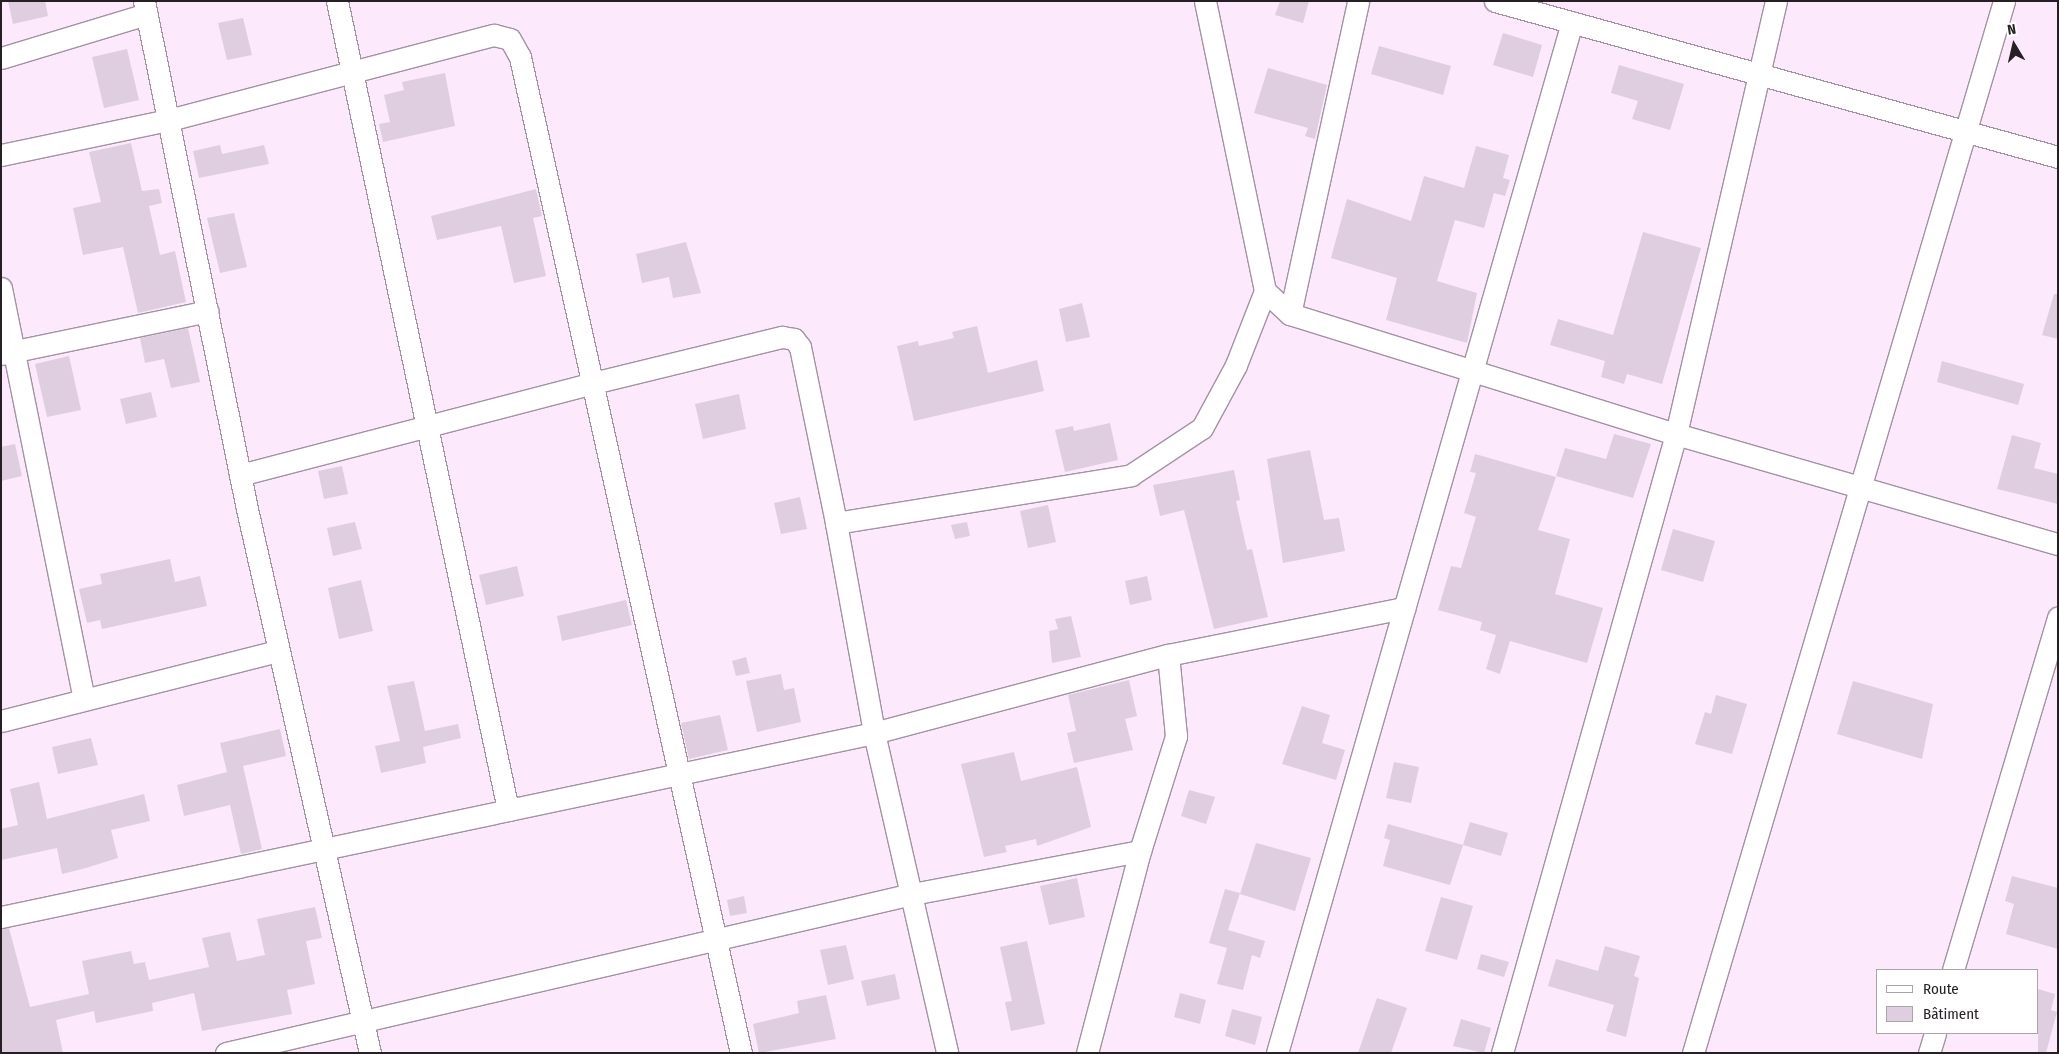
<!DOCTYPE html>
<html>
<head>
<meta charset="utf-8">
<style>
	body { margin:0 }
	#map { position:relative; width:2059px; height:1054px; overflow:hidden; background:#fceafc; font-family:"Fira Sans Condensed",sans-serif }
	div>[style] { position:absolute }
	.building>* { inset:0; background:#dfcedf }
	.roads { filter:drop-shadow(1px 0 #a292a2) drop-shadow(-1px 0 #a292a2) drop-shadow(0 1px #a292a2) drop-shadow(0 -1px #a292a2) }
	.street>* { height:21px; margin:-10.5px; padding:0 10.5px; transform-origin:10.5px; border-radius:10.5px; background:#fff }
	span { translate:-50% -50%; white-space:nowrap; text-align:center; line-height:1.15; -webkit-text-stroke:4px #fff; paint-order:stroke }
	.frame { position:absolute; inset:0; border:2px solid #262026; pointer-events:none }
	.legend { position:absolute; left:1876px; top:969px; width:162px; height:65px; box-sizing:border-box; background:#fff; border:1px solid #a8a6a8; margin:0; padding:6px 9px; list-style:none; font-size:15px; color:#262026 }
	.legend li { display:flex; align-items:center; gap:10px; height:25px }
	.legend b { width:25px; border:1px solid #a8a6a8 }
	.north { position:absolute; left:1989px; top:20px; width:50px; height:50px; -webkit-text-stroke:4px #fff; paint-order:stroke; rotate:351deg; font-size:14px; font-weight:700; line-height:20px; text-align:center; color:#262026 }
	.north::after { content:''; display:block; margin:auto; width:18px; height:22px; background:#262026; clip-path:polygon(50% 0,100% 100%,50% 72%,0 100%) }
</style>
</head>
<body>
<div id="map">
	<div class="building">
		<i style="clip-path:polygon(8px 1px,45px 1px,48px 16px,13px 24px)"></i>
		<i style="clip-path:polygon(1280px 1px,1309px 1px,1303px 23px,1275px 15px)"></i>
		<i style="clip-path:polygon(243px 18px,252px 55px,227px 60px,218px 23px)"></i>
		<i style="clip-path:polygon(1503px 33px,1542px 45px,1533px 77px,1493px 65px)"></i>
		<i style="clip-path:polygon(1379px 46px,1451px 66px,1443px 95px,1371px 74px)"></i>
		<i style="clip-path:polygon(127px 49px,139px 100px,104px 108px,92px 57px)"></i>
		<i style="clip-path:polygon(1619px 65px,1684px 84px,1670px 130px,1632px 119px,1638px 101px,1611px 93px)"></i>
		<i style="clip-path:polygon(1268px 68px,1327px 85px,1315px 139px,1305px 136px,1308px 128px,1254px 113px)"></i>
		<i style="clip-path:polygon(445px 73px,455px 126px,383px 142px,379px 124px,390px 122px,384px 95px,404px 90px,402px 82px)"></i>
		<i style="clip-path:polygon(131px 143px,142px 191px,159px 189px,162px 203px,149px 206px,160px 255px,175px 251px,186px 302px,138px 313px,123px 247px,83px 255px,73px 208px,101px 202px,89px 152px)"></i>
		<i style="clip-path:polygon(220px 145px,222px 154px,264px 145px,269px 164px,199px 178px,193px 151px)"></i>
		<i style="clip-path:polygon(1476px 146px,1509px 155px,1503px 178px,1510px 180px,1505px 196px,1494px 193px,1484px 228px,1455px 220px,1437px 281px,1477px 293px,1467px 343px,1386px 320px,1397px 278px,1331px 258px,1347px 199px,1411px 221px,1424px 176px,1464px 188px)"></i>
		<i style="clip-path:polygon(536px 189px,542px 216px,533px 218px,546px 276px,514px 283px,501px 226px,437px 240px,431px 216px)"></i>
		<i style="clip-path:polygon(234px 213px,247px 267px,220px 273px,207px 218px)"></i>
		<i style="clip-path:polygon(1643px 232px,1701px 248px,1662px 384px,1627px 374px,1624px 384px,1601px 377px,1605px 361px,1550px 345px,1558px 319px,1613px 335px)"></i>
		<i style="clip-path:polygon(686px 242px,701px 293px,673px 298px,669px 277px,642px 283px,636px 254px)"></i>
		<i style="clip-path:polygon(2054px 294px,2058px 294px,2058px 339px,2042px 335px)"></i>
		<i style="clip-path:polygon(1082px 303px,1090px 337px,1066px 342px,1059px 309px)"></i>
		<i style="clip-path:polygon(977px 326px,988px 373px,1037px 360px,1044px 391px,914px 421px,897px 346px,918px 341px,919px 346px,954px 338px,952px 332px)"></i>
		<i style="clip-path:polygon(188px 328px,200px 382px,171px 388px,164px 359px,145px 363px,140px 338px)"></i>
		<i style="clip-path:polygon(69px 356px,81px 410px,47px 417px,35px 364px)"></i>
		<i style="clip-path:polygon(1942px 361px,2024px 384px,2018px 405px,1937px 382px)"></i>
		<i style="clip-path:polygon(151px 392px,157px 417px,126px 424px,120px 399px)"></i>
		<i style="clip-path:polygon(739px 394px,746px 429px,703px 439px,695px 404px)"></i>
		<i style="clip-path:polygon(1110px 423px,1118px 460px,1065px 472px,1055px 430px,1073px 426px,1074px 431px)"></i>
		<i style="clip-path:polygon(1614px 434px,1651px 444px,1633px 498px,1556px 476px,1565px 448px,1606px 459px)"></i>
		<i style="clip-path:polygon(2012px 435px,2041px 443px,2034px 468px,2058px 474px,2058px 504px,1997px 489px)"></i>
		<i style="clip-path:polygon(15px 444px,22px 476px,1px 481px,1px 447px)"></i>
		<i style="clip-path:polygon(1310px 450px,1324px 520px,1339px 518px,1345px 551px,1283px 563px,1267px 459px)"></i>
		<i style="clip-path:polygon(1475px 454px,1556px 477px,1538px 530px,1570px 539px,1555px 594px,1603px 608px,1587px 663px,1510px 641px,1500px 674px,1486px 669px,1496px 635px,1480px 630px,1482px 622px,1438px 610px,1451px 566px,1461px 568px,1476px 517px,1464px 513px,1476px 473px,1470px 472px)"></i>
		<i style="clip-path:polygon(342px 466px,348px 494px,324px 499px,318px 471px)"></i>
		<i style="clip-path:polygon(1234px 470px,1240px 500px,1236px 501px,1247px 550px,1252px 549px,1268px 617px,1214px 629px,1184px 510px,1160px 516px,1153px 485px)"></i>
		<i style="clip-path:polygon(800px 497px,807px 529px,781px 534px,774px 503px)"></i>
		<i style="clip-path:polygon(1048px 505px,1056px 542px,1028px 548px,1020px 511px)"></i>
		<i style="clip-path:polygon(355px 522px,362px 549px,333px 556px,327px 528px)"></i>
		<i style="clip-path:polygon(967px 522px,970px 536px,955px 539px,951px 525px)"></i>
		<i style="clip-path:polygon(1673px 529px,1715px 541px,1703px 582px,1661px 570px)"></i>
		<i style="clip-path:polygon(170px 559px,175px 582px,200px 576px,207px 606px,102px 629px,100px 620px,87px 623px,79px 589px,102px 584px,100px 574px)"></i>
		<i style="clip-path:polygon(517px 566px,524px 596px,486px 605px,479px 575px)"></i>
		<i style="clip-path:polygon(1147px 576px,1152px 600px,1130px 605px,1125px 581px)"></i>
		<i style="clip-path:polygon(361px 580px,373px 631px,339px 639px,328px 588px)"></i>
		<i style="clip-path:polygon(626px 600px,632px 625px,562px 641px,557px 616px)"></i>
		<i style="clip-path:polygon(1071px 616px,1081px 657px,1052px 663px,1049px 631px,1058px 629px,1055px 619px)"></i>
		<i style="clip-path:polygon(746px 657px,750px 673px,736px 676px,732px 661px)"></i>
		<i style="clip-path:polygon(781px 674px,784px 690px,794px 688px,801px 722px,757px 732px,746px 681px)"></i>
		<i style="clip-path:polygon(1129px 680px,1137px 716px,1125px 719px,1133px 750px,1074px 763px,1067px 733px,1076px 731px,1068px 695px)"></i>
		<i style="clip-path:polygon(414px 681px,425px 731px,458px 724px,461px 738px,423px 747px,426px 763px,381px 773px,375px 746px,400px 741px,387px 686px)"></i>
		<i style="clip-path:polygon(1853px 681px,1933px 704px,1922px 759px,1837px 734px)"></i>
		<i style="clip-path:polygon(1716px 695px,1747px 704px,1732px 754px,1695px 744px,1705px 712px,1711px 714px)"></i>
		<i style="clip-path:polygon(1302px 706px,1330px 715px,1322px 743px,1345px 750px,1336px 780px,1282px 764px)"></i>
		<i style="clip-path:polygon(720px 715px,728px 750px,689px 759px,681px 723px)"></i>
		<i style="clip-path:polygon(280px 729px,286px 756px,243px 766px,262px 849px,241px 854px,230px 805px,184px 816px,177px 785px,227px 772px,220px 743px)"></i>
		<i style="clip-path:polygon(91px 738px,98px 765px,58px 774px,52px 747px)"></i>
		<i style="clip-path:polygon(1014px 752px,1021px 781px,1077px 767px,1091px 827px,1037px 846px,1036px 839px,1005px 846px,1007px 852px,984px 857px,961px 764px)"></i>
		<i style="clip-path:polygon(1394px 762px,1419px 767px,1411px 803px,1386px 798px)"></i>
		<i style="clip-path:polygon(39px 782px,47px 819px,144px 794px,150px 821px,111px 830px,118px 858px,86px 868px,62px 874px,57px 848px,1px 860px,1px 829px,18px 825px,10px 789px)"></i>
		<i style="clip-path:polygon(1189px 790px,1215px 797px,1206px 824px,1181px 816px)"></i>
		<i style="clip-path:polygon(1470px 822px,1508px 833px,1501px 856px,1463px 845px)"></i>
		<i style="clip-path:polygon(1388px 824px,1463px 845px,1450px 885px,1383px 866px,1390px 840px,1384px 838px)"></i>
		<i style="clip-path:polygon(1256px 843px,1311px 858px,1295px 911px,1240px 894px)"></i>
		<i style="clip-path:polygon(2012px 876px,2058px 888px,2058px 949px,2006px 934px,2014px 904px,2005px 901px)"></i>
		<i style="clip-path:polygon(1077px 878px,1085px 917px,1049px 925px,1040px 886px)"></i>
		<i style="clip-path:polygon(1225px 889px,1240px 893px,1228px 930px,1265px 941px,1260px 958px,1252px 955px,1243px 990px,1217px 984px,1227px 948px,1209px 943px)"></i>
		<i style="clip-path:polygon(744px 896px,747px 913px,730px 916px,727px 900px)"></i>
		<i style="clip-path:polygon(1441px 897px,1473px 906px,1457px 960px,1425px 951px)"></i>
		<i style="clip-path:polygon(315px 907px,322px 938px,306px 941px,315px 984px,287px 990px,292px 1014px,202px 1031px,194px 993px,152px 1003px,153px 1011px,96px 1023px,94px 1011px,56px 1020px,63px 1053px,1px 1053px,1px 929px,9px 928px,30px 1007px,89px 994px,82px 961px,131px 951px,134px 964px,145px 962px,149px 980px,209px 967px,202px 938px,230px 932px,237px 961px,265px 955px,257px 919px)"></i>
		<i style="clip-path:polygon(1027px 941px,1045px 1024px,1011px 1031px,1005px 1002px,1012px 1001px,1000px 947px)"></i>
		<i style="clip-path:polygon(846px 945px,854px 979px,828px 985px,820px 950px)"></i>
		<i style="clip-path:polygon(1605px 946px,1640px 956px,1634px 976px,1639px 978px,1626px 1037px,1606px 1031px,1614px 1005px,1548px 986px,1556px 959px,1598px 971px)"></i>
		<i style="clip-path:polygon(1481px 954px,1509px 962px,1504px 977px,1477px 969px)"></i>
		<i style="clip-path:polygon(895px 974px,900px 999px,867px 1006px,861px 981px)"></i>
		<i style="clip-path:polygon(2038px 989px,2055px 994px,2051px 1010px,2057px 1012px,2046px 1053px,2038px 1053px)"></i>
		<i style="clip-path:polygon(1180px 993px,1206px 1000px,1200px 1024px,1174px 1017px)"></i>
		<i style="clip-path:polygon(826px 995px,836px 1039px,759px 1053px,753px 1024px,799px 1013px,797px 1001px)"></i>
		<i style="clip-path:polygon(1377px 998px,1407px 1008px,1391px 1053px,1358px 1053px)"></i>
		<i style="clip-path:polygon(1232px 1009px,1262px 1017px,1255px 1045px,1225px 1036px)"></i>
		<i style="clip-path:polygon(1461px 1019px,1491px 1028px,1484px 1053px,1453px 1046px)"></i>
	</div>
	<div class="roads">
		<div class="street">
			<i style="left:144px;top:1px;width:518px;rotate:78.54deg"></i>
			<i style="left:247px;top:509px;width:558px;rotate:77.26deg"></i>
			<i style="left:337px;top:1px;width:827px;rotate:78.06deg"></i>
			<i style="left:1205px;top:1px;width:296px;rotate:78.3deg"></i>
			<i style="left:1265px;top:291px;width:34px;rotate:43deg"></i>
			<i style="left:1290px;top:314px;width:404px;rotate:17.3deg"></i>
			<i style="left:1676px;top:434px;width:398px;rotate:16.1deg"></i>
			<i style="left:1495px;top:1px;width:584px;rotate:15.49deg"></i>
			<i style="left:1px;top:58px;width:152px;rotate:-16.8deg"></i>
			<i style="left:1px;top:155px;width:172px;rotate:-11.8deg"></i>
			<i style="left:169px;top:120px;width:336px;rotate:-14.7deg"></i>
			<i style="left:494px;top:35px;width:16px;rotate:14deg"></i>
			<i style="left:510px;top:39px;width:21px;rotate:61deg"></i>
			<i style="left:520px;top:57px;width:1020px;rotate:77.49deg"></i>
			<i style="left:1px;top:288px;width:418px;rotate:78.6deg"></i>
			<i style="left:1290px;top:314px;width:320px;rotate:-77.7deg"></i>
			<i style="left:1px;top:354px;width:211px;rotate:-11.7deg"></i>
			<i style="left:240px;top:475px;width:365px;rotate:-14.6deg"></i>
			<i style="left:593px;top:383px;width:195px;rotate:-13.7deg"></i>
			<i style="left:782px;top:337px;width:12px;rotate:9deg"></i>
			<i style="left:794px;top:339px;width:10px;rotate:53deg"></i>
			<i style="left:800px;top:347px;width:180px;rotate:78.4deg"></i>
			<i style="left:836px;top:523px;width:213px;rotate:79.7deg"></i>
			<i style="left:874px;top:733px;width:328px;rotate:77.1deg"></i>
			<i style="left:836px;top:523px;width:299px;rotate:-9.2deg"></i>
			<i style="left:1131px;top:475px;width:85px;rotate:-33.5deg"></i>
			<i style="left:1202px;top:428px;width:72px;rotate:-61.6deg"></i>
			<i style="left:1236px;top:365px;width:79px;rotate:-68.6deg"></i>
			<i style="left:1px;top:721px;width:286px;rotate:-14.2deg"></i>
			<i style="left:1px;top:917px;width:892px;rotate:-11.9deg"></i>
			<i style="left:874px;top:733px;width:304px;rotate:-14.9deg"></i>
			<i style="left:1168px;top:655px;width:241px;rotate:-11.3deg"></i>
			<i style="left:1953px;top:970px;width:368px;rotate:-73.4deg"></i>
			<i style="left:226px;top:1053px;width:704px;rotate:-13.05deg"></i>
			<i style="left:912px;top:894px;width:232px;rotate:-10.7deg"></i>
			<i style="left:1087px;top:1053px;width:209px;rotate:-75.3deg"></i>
			<i style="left:1140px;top:851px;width:121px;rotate:-72.6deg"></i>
			<i style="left:1176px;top:736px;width:81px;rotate:-95.6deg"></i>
			<i style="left:1277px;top:1053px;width:1072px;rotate:-74.03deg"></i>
			<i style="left:1502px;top:1053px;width:643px;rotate:-74.3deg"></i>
			<i style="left:1676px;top:434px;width:444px;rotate:-77deg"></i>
			<i style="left:1693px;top:1053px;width:1097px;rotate:-73.53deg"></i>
			<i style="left:1929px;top:1053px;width:21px;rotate:-73deg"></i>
		</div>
	</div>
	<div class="frame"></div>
	<ul class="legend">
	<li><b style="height:6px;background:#fff"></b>Route</li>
	<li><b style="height:14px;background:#dfcedf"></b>Bâtiment</li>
	</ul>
	<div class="north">N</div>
</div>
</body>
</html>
